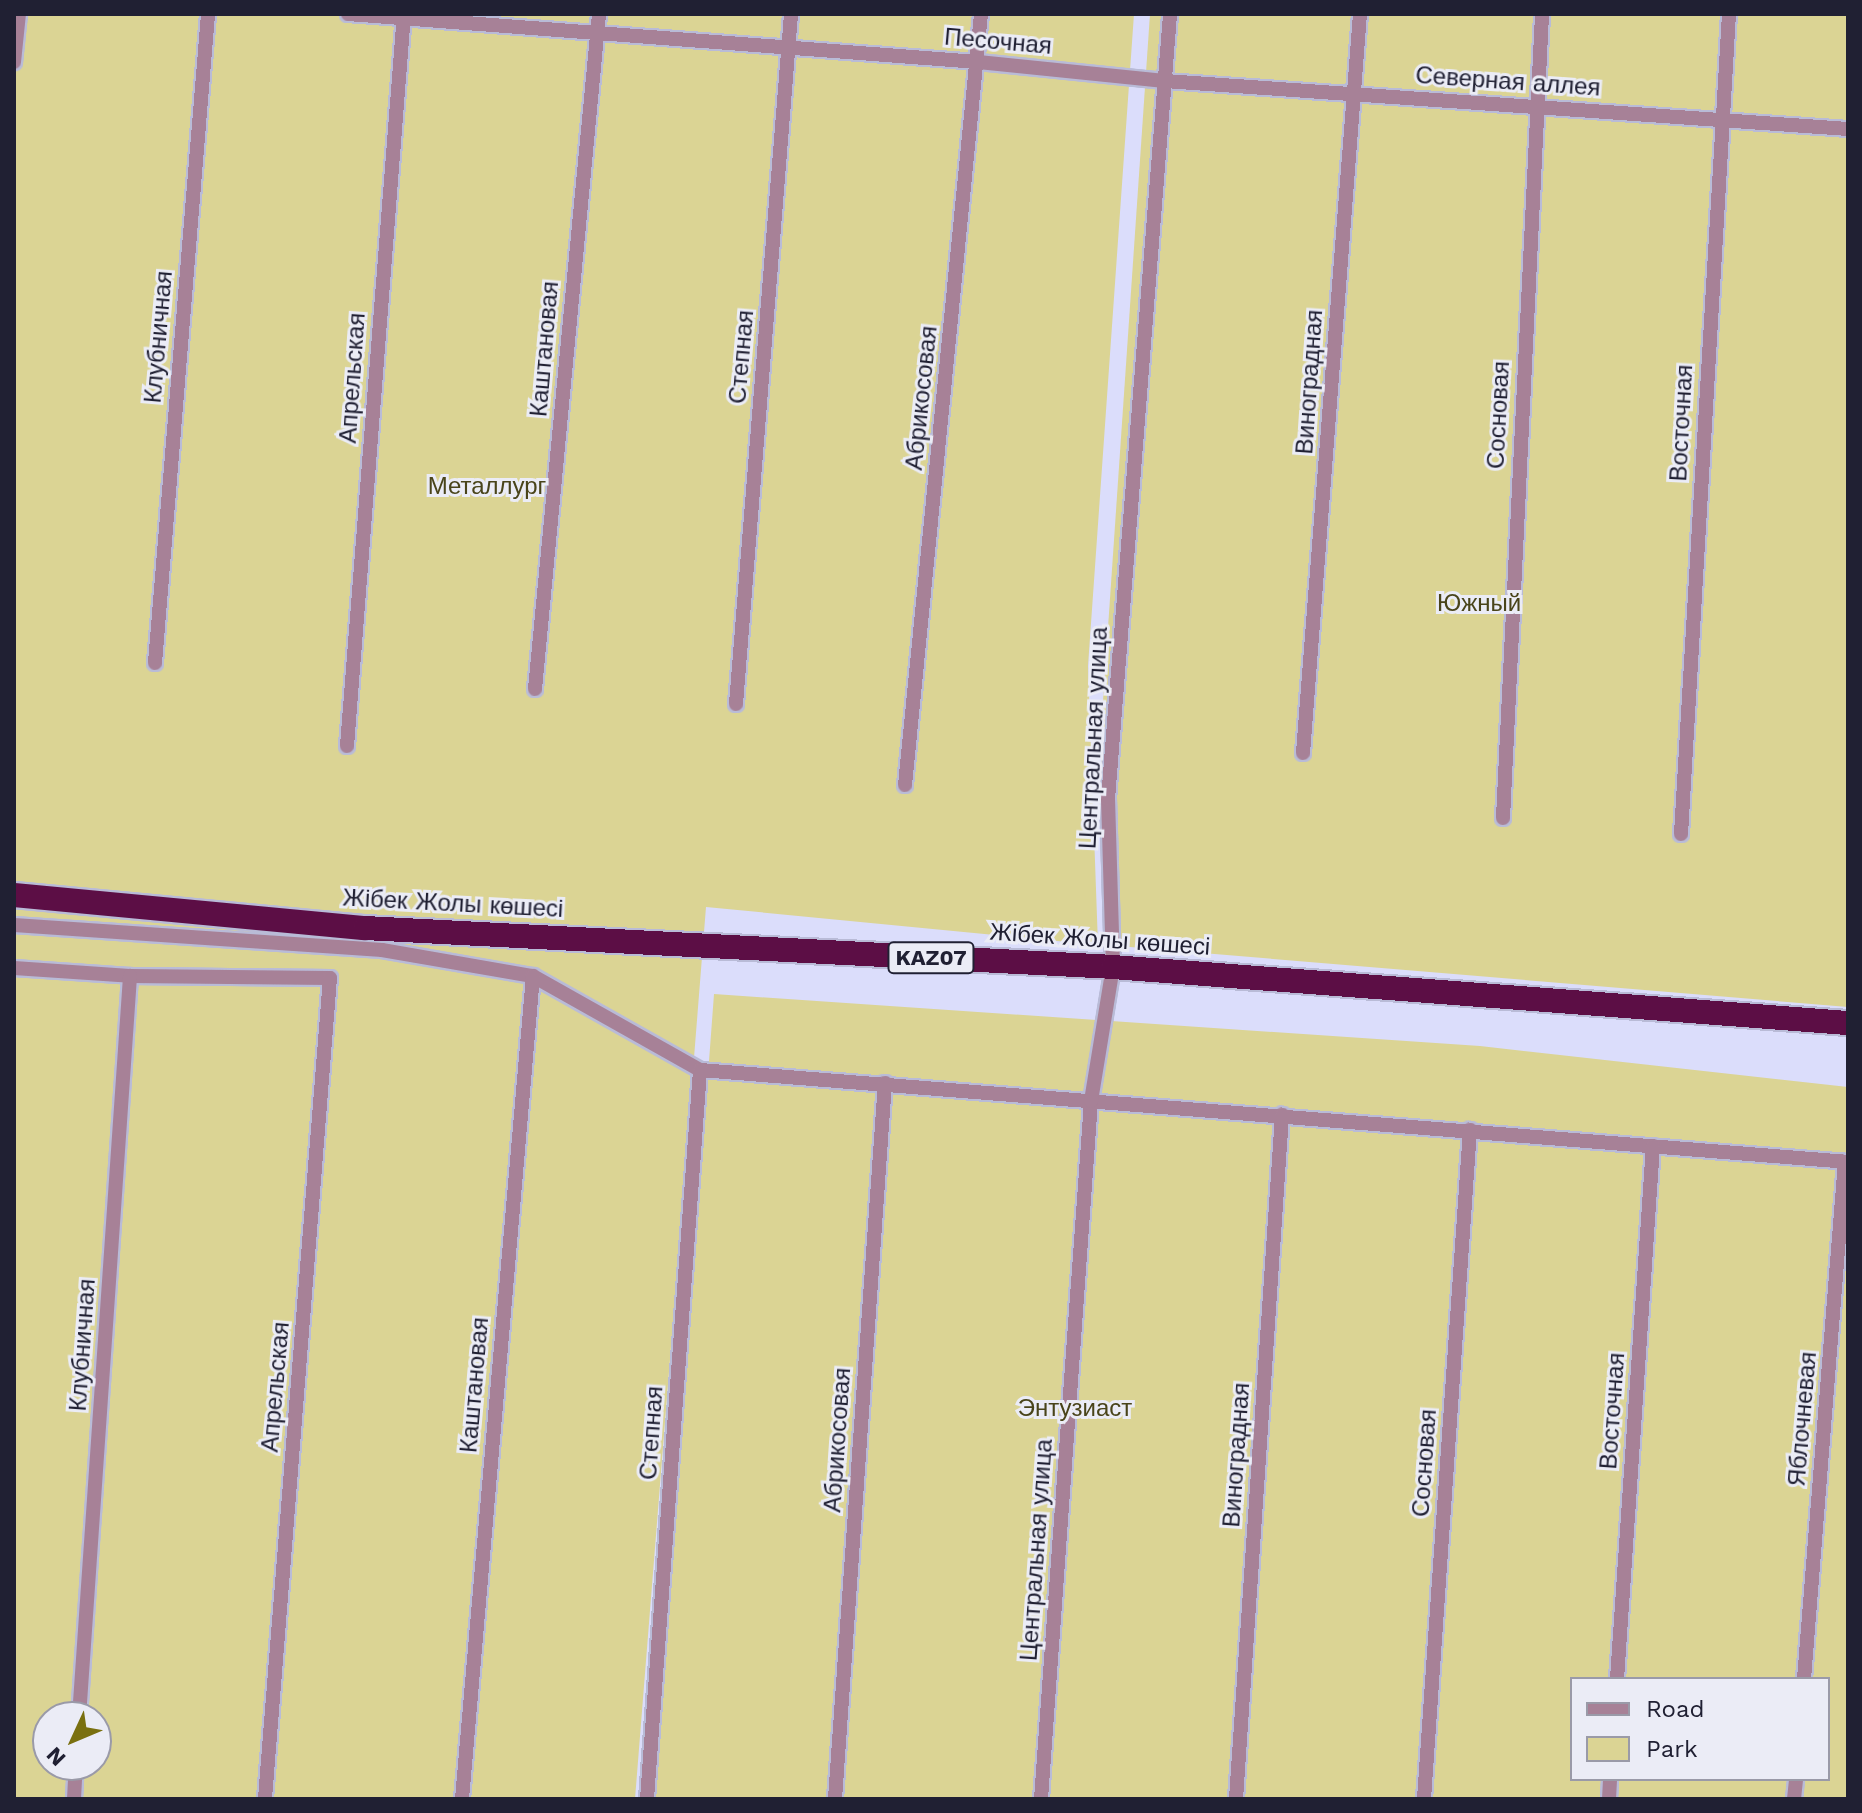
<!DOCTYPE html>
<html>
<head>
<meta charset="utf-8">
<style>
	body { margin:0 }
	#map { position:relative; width:1862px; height:1813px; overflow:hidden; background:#dbddfb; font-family:"Work Sans",sans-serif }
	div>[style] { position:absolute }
	.green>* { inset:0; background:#dbd494 }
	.roads { filter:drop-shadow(2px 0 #b9bbd7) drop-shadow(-2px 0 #b9bbd7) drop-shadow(0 2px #b9bbd7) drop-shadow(0 -2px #b9bbd7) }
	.street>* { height:14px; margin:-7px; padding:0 7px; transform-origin:7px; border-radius:7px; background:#a78197 }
	.highway>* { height:24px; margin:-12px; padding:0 12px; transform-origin:12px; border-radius:12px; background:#5c0e45 }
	span { translate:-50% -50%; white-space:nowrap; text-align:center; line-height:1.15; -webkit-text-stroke:6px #ebecf6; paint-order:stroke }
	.shield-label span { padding:2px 6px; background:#ebecf6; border:2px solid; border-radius:6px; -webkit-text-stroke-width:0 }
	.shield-label { font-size:22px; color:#202033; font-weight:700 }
	.street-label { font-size:24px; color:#202033 }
	.park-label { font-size:24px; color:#49441a }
	.frame { position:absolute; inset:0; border:16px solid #202033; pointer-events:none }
	.legend { position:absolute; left:1570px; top:1677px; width:260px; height:104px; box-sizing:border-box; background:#ebecf6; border:2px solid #9a9aa8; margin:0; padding:10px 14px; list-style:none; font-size:24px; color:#202033 }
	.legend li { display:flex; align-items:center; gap:16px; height:40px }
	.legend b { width:40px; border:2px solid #9a9aa8 }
	.north { position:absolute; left:32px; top:1701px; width:80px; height:80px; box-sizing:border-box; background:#ebecf6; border:2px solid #9a9aa8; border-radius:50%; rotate:226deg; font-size:22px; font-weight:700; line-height:32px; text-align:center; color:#202033 }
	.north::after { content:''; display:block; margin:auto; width:28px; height:36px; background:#7a7010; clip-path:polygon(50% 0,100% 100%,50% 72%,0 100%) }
</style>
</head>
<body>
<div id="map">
	<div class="green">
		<i style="clip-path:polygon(evenodd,14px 14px,1134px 14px,1088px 666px,1098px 945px,706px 907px,635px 1799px,14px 1799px,14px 14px,48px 1717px,96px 1717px,96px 1765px,48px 1765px,48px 1717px)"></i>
		<i style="clip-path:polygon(1150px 14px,1848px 14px,1848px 1007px,1106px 945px,1101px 730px)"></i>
		<i style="clip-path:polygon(evenodd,714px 994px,1480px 1046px,1848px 1087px,1848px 1799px,654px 1799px,714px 994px,1572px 1679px,1828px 1679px,1828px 1779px,1572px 1779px,1572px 1679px)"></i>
	</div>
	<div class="roads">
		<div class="street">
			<i style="left:348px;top:14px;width:632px;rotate:4.36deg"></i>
			<i style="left:978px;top:62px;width:188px;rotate:5.8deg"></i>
			<i style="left:1165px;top:81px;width:685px;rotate:4.02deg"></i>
			<i style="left:14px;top:62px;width:48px;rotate:-84.1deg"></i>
			<i style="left:155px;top:663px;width:651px;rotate:-85.33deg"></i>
			<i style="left:535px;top:689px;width:678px;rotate:-84.58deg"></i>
			<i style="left:736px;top:704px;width:692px;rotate:-85.44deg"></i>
			<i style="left:347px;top:746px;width:734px;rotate:-85.55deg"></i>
			<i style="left:1303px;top:753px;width:741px;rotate:-85.59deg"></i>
			<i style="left:905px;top:785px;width:775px;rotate:-84.37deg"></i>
			<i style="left:1503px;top:818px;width:805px;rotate:-87.22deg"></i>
			<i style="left:1681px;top:834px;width:821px;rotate:-86.65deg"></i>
			<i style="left:14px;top:925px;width:369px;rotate:3.9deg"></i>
			<i style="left:382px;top:950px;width:153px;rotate:9.8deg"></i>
			<i style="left:533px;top:976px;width:192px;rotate:29.4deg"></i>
			<i style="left:700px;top:1070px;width:1152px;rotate:4.58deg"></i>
			<i style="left:14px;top:968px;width:116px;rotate:3.9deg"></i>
			<i style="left:130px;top:976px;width:200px;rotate:0.6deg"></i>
			<i style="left:330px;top:978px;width:824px;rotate:94.53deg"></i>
			<i style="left:1617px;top:1679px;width:534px;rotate:-86.14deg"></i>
			<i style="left:1804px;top:1679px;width:519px;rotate:-85.47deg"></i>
			<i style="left:79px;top:1717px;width:743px;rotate:-86.06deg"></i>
			<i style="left:74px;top:1799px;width:34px;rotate:-87deg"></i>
			<i style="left:462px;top:1799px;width:826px;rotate:-85.07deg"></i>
			<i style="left:647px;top:1799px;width:731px;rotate:-85.84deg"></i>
			<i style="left:835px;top:1799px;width:718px;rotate:-86.01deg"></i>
			<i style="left:1041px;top:1799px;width:700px;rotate:-85.9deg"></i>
			<i style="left:1091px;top:1101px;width:136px;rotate:-80.7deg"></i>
			<i style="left:1113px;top:967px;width:168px;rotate:-91.7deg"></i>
			<i style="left:1108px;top:799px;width:787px;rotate:-85.48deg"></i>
			<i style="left:1236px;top:1799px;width:686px;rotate:-86.15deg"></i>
			<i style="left:1424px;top:1799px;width:671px;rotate:-86.07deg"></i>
			<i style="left:1609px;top:1799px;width:20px;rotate:-87deg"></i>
			<i style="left:1794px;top:1799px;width:20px;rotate:-84deg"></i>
		</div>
		<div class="highway">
			<i style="left:14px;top:895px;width:353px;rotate:5.4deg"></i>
			<i style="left:365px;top:928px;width:749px;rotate:2.98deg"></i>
			<i style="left:1113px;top:967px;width:737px;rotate:4.36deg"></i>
		</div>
	</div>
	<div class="shield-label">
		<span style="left:931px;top:958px">KAZ07</span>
	</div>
	<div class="street-label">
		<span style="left:998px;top:42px;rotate:5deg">Песочная</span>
		<span style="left:1508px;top:82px;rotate:4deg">Северная аллея</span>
		<span style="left:159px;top:337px;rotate:-85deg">Клубничная</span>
		<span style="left:545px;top:349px;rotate:-85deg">Каштановая</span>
		<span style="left:742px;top:357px;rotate:-85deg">Степная</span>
		<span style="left:353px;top:378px;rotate:-86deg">Апрельская</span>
		<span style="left:1310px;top:382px;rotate:-86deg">Виноградная</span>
		<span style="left:922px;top:398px;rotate:-84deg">Абрикосовая</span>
		<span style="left:1499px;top:415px;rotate:-87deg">Сосновая</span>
		<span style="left:1682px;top:423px;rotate:-87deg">Восточная</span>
		<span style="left:1094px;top:738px;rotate:-87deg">Центральная улица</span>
		<span style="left:453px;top:904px;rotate:3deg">Жібек Жолы көшесі</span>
		<span style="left:1100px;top:940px;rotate:4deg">Жібек Жолы көшесі</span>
		<span style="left:83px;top:1345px;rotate:-86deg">Клубничная</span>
		<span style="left:475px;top:1385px;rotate:-85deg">Каштановая</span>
		<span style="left:276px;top:1387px;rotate:-85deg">Апрельская</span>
		<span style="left:1613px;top:1411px;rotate:-86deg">Восточная</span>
		<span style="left:1803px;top:1419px;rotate:-85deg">Яблочневая</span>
		<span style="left:652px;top:1433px;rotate:-86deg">Степная</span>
		<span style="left:838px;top:1440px;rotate:-86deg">Абрикосовая</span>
		<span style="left:1237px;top:1455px;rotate:-86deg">Виноградная</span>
		<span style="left:1425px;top:1463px;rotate:-86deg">Сосновая</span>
		<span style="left:1037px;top:1550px;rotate:-86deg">Центральная улица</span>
	</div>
	<div class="park-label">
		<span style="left:487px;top:487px">Металлург</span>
		<span style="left:1479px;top:604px">Южный</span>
		<span style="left:1075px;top:1409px">Энтузиаст</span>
	</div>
	<div class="frame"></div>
	<ul class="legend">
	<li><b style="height:10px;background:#a78197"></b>Road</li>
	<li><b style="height:22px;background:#dbd494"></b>Park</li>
	</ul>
	<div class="north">N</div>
</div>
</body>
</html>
